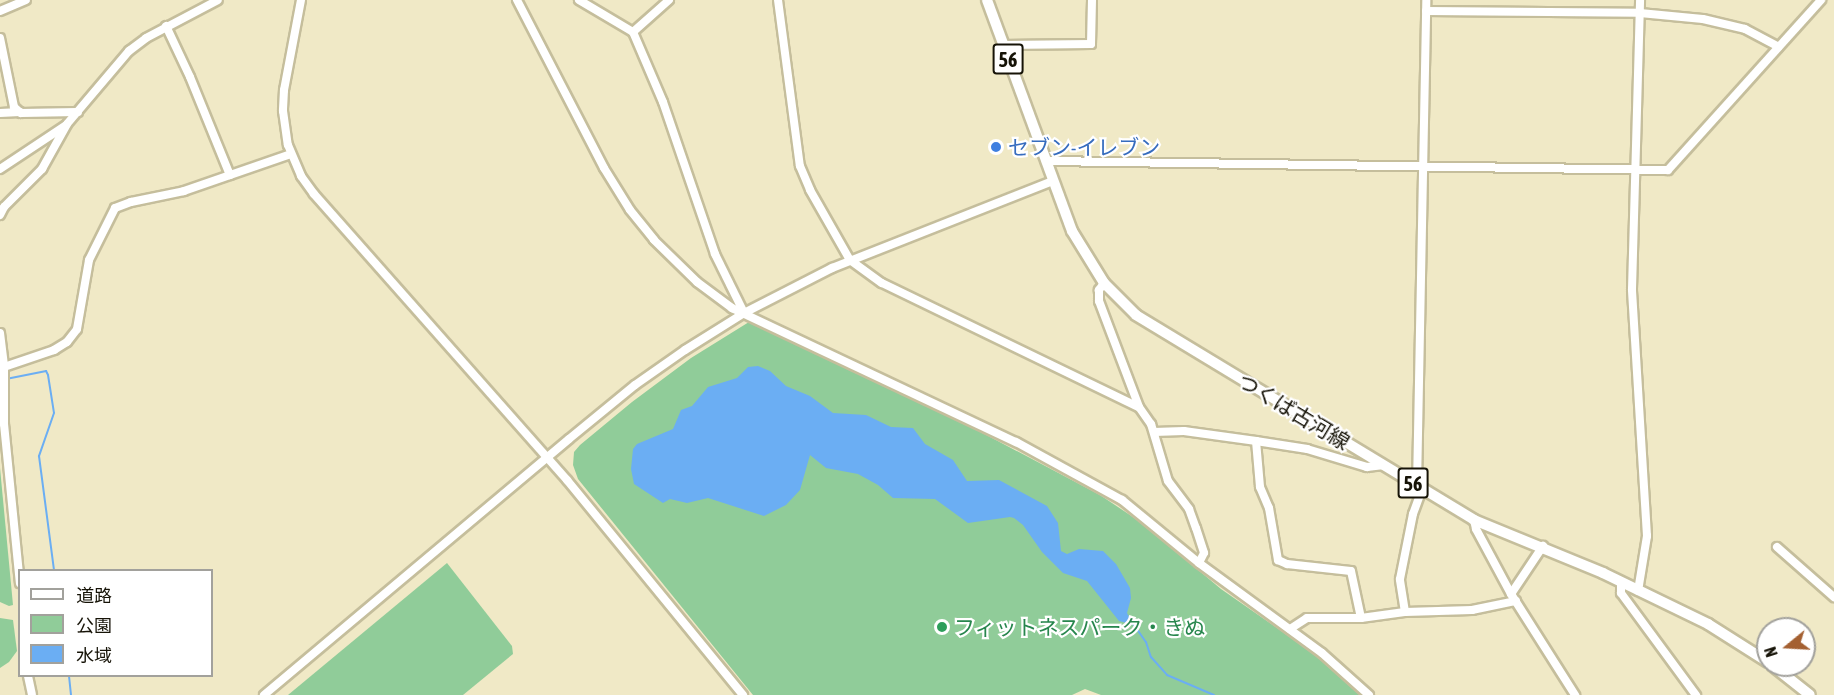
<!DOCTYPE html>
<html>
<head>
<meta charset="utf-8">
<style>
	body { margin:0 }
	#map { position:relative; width:1834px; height:695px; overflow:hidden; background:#f0e9c6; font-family:"Asap Condensed","Noto Sans JP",sans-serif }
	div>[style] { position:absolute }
	.green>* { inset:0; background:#90cc99 }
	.water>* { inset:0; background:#6baef3 }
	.stream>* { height:2px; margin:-1px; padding:0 1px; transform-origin:1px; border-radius:1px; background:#6baef3 }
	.roads { filter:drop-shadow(2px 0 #c5be9c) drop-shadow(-2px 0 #c5be9c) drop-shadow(0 2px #c5be9c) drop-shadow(0 -2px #c5be9c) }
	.minor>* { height:8px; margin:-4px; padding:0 4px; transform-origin:4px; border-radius:4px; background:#fff }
	.major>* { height:10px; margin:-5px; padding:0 5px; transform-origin:5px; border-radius:5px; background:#fff }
	.dots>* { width:16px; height:16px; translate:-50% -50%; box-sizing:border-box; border:3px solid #fff; border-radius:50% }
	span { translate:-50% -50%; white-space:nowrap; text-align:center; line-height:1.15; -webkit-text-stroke:4.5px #fff; paint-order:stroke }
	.shield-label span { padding:2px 4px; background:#fff; border:2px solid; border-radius:4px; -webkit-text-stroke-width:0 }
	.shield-label { font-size:20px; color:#161307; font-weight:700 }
	.shop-label { font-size:21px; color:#366cbe }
	.left { translate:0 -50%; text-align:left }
	.street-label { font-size:21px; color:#161307 }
	.leisure-label { font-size:21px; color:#27864d }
	.legend { position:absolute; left:18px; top:569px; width:195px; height:108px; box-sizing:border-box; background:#fff; border:2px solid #a2a19c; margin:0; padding:8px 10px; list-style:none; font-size:18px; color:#161307 }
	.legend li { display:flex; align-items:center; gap:12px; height:30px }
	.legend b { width:30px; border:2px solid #a2a19c }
	.north { position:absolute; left:1756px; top:617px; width:60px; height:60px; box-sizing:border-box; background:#fff; border:2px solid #a2a19c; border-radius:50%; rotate:252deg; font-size:16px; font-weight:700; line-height:24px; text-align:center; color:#161307 }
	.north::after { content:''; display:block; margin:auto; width:21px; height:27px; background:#a46031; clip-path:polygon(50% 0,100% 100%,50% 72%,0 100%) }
</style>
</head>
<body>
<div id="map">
	<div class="green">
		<i style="clip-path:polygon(749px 322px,960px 421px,1100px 495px,1142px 523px,1221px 589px,1323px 660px,1362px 695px,1101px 695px,1085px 689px,1072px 695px,753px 695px,578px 479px,573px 465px,574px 452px,580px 445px,632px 402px,691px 358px)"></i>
		<i style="clip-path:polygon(0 468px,13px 605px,9px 606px,0 602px)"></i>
		<i style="clip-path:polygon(447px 563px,512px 646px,513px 654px,463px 695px,288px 695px)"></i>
		<i style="clip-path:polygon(0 618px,13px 620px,17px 651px,9px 662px,0 668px)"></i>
	</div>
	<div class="water">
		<i style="clip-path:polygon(758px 366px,770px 371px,786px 386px,810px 396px,833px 413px,866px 415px,891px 427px,913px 428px,925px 444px,953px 460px,967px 481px,999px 480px,1047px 506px,1058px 523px,1061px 551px,1067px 554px,1079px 549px,1103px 551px,1116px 564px,1130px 588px,1131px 598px,1127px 613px,1134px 625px,1119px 621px,1087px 581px,1063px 573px,1042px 552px,1023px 525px,1014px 518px,1010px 517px,968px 523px,935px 499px,893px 498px,878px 485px,858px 474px,826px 468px,810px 455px,800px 490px,786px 505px,764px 516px,708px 498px,687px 503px,670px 499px,663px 503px,634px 484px,631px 469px,633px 449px,637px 444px,673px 429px,681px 410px,692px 406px,708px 387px,737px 378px,748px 367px)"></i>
	</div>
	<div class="stream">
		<i style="left:6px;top:379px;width:41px;rotate:-11.3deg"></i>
		<i style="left:46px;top:371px;width:4px;rotate:63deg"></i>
		<i style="left:48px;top:375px;width:38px;rotate:81deg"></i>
		<i style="left:54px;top:413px;width:46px;rotate:109.2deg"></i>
		<i style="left:39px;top:456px;width:115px;rotate:82.5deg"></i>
		<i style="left:1134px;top:625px;width:21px;rotate:55deg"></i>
		<i style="left:1146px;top:642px;width:16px;rotate:72deg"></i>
		<i style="left:1151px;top:657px;width:24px;rotate:48deg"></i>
		<i style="left:1167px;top:675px;width:51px;rotate:23.1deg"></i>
		<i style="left:69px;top:676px;width:19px;rotate:84deg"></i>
	</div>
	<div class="roads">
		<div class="minor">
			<i style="left:301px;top:0;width:92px;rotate:100.7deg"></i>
			<i style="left:284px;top:90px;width:21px;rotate:93deg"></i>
			<i style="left:283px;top:111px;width:34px;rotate:82deg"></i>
			<i style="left:288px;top:145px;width:34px;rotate:67deg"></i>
			<i style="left:301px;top:176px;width:22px;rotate:54deg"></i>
			<i style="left:314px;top:194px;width:382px;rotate:48.5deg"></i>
			<i style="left:567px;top:480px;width:278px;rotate:50.7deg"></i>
			<i style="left:517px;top:0;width:189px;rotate:62.6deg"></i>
			<i style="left:604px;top:168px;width:49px;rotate:58.2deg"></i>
			<i style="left:630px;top:210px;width:38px;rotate:51deg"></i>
			<i style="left:654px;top:240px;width:60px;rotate:44.3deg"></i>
			<i style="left:697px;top:282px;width:44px;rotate:36.6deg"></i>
			<i style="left:732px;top:308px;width:314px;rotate:25.3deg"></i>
			<i style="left:1016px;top:442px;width:121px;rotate:28.7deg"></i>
			<i style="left:1122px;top:500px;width:99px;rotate:39.3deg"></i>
			<i style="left:1199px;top:563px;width:152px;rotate:36.2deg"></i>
			<i style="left:1322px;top:653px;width:63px;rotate:41.8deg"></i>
			<i style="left:579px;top:0;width:63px;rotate:30.7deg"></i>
			<i style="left:633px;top:32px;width:76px;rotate:66.8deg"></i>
			<i style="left:663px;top:102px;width:161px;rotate:71.1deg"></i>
			<i style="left:715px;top:254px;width:66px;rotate:63.8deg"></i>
			<i style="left:778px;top:0;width:167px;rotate:82.5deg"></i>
			<i style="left:800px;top:166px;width:26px;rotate:67deg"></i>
			<i style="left:810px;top:190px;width:81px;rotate:60.3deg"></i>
			<i style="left:850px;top:260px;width:39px;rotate:36deg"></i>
			<i style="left:882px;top:283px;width:285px;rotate:25.8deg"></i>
			<i style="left:0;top:11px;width:28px;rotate:-23deg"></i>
			<i style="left:1426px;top:11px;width:214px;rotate:0.5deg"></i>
			<i style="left:1640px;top:13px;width:63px;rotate:5.4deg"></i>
			<i style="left:1703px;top:19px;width:43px;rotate:13.4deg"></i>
			<i style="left:1745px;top:29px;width:38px;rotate:28deg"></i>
			<i style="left:166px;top:26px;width:56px;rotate:64.8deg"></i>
			<i style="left:190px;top:77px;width:106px;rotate:67.8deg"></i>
			<i style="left:633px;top:32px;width:48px;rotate:-41.6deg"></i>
			<i style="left:0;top:38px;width:70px;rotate:78.5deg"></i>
			<i style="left:14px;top:107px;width:9px;rotate:41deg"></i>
			<i style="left:21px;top:113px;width:57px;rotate:-1deg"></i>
			<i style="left:1003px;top:45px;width:88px;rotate:-0.7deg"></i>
			<i style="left:1091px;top:44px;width:44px;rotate:-88.7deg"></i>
			<i style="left:0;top:113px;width:20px;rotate:-3deg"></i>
			<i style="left:1046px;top:161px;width:622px;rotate:0.83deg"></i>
			<i style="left:1668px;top:170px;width:229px;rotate:-48deg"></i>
			<i style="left:0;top:169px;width:78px;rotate:-33.5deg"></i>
			<i style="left:0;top:215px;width:9px;rotate:-63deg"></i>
			<i style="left:4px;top:207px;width:54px;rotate:-45deg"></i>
			<i style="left:42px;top:169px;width:51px;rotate:-60.9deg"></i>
			<i style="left:67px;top:124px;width:96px;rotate:-49.7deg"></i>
			<i style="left:129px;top:51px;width:21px;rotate:-37deg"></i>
			<i style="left:146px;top:38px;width:81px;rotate:-27.8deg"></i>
			<i style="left:1104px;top:283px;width:9px;rotate:126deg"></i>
			<i style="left:1099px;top:290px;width:11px;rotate:90deg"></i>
			<i style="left:1099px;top:301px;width:113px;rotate:69.3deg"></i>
			<i style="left:1139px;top:407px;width:21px;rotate:55deg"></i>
			<i style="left:1151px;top:424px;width:59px;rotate:73.4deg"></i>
			<i style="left:1168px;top:481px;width:35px;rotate:53deg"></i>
			<i style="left:1189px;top:509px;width:20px;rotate:70deg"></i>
			<i style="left:1196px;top:528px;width:26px;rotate:72deg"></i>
			<i style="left:1204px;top:553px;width:11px;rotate:117deg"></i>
			<i style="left:0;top:333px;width:34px;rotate:83deg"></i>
			<i style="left:4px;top:367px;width:57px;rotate:90deg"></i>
			<i style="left:4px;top:424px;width:160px;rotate:84.3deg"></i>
			<i style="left:4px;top:367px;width:53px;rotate:-18.8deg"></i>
			<i style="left:54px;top:350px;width:15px;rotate:-32deg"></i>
			<i style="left:67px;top:342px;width:16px;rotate:-52deg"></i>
			<i style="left:77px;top:329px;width:70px;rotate:-80.1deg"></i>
			<i style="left:89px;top:260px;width:58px;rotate:-63.4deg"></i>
			<i style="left:115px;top:208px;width:17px;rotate:-21deg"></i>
			<i style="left:131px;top:202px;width:54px;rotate:-11.7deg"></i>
			<i style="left:184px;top:191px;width:113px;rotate:-19.1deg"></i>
			<i style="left:1154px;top:432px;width:30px;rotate:-2deg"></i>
			<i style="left:1184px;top:431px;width:73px;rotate:7.9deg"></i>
			<i style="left:1256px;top:441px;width:52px;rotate:8.9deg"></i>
			<i style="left:1307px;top:449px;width:63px;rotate:16.7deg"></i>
			<i style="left:1367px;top:467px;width:17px;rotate:-7deg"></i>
			<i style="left:1256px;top:441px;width:46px;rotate:85deg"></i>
			<i style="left:1260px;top:487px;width:23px;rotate:67deg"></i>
			<i style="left:1269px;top:508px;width:53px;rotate:80.2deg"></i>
			<i style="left:1278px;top:560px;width:10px;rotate:24deg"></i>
			<i style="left:1287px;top:564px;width:64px;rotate:6.2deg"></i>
			<i style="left:1351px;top:571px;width:48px;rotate:78deg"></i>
			<i style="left:1417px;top:486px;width:486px;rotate:-88.9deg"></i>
			<i style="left:1474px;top:520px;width:9px;rotate:77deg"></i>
			<i style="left:1476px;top:529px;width:74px;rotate:61.7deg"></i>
			<i style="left:1511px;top:594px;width:120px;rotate:57.6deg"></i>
			<i style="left:1777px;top:547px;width:76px;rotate:41.3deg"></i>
			<i style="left:1621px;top:582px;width:11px;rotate:90deg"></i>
			<i style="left:1621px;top:593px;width:127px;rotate:53.7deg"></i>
			<i style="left:1638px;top:591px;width:56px;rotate:-80.7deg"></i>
			<i style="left:1647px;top:536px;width:247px;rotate:-93.5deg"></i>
			<i style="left:1632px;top:289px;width:289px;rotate:-88.4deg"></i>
			<i style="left:1511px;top:594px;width:58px;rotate:-56.3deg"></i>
			<i style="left:1405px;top:612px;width:33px;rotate:-99deg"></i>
			<i style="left:1400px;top:579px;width:66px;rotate:-78.7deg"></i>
			<i style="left:1413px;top:514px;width:27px;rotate:-70deg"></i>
			<i style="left:1290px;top:629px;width:20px;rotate:-33deg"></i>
			<i style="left:1307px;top:618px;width:54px"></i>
			<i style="left:1361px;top:618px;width:44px;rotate:-7.8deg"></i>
			<i style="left:1405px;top:612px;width:67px;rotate:-1.7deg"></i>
			<i style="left:1472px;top:610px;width:45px;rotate:-11.6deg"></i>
			<i style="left:28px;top:676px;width:19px;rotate:78deg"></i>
			<i style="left:264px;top:695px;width:398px;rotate:-40deg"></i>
			<i style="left:569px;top:439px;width:85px;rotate:-39.3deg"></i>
			<i style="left:635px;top:385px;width:61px;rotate:-35deg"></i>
			<i style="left:685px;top:350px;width:70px;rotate:-32.1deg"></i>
			<i style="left:744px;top:313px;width:99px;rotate:-27.1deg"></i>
			<i style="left:832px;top:268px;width:238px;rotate:-21.5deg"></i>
		</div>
		<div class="major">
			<i style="left:987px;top:0;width:246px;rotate:69.8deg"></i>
			<i style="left:1072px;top:231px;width:61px;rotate:58.4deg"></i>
			<i style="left:1104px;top:283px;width:45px;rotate:45deg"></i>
			<i style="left:1136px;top:315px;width:395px;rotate:31.2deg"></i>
			<i style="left:1474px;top:520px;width:139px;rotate:22.3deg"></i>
			<i style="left:1603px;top:573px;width:117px;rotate:25.9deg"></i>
			<i style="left:1708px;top:624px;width:71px;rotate:32.3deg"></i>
			<i style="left:1772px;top:665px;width:48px;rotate:38.3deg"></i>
		</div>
	</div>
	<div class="dots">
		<i style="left:996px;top:147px;background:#3f7fe0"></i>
		<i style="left:942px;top:627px;background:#2e9e5b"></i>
	</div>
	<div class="shield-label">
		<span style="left:1008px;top:59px">56</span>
		<span style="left:1413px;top:483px">56</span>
	</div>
	<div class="shop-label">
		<span class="left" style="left:1008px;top:147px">セブン-イレブン</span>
	</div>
	<div class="street-label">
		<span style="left:1294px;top:411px;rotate:31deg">つくば古河線</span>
	</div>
	<div class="leisure-label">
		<span class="left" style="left:954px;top:627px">フィットネスパーク・きぬ</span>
	</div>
	<ul class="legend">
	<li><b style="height:8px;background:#fff"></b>道路</li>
	<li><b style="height:16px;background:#90cc99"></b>公園</li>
	<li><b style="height:16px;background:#6baef3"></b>水域</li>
	</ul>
	<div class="north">N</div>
</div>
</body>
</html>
